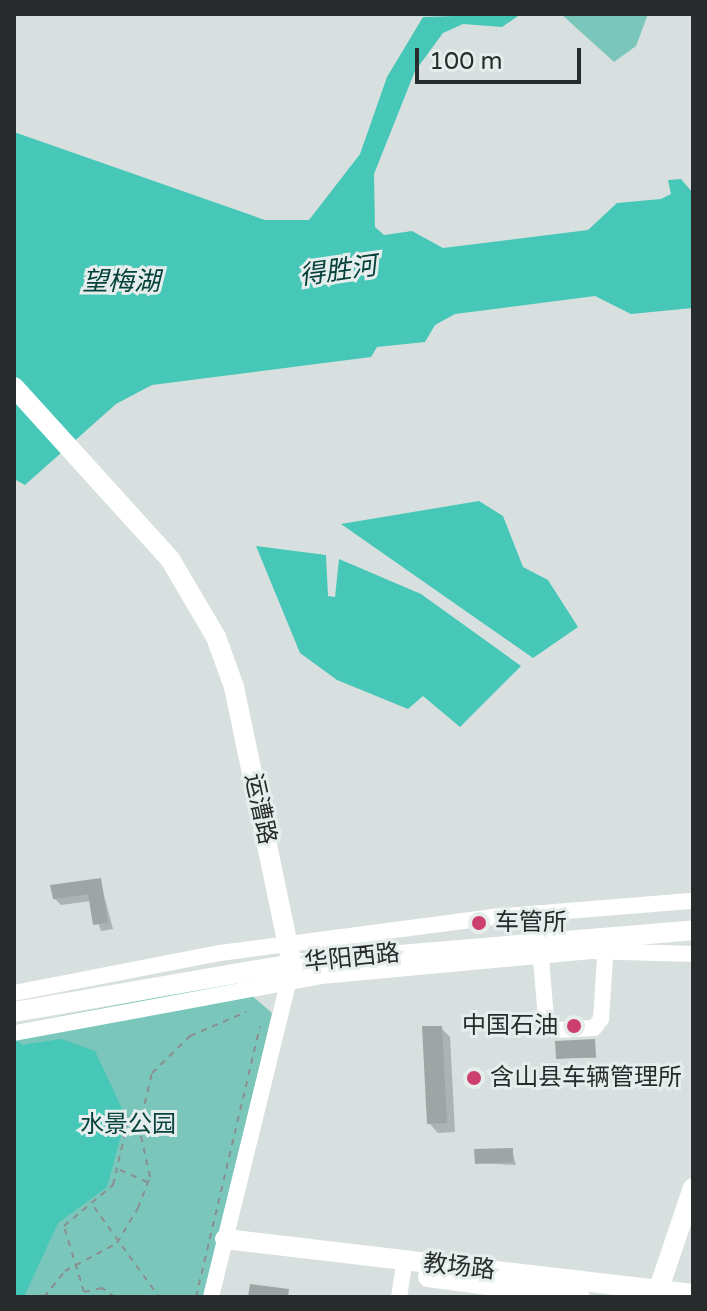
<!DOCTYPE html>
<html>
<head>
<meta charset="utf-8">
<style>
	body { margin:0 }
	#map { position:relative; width:707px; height:1311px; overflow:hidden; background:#d8e0df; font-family:"Varela Round","Noto Sans SC",sans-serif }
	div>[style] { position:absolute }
	.green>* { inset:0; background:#7bc6ba }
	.water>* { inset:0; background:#47c7b7 }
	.shadow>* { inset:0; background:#0003 }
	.building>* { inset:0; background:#9ea5a4 }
	.path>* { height:2px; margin-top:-1px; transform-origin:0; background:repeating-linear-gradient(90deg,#898f8f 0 6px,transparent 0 12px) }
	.minor>* { height:16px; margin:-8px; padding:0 8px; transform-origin:8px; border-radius:8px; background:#fff }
	.major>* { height:20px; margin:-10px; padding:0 10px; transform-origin:10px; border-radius:10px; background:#fff }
	.dots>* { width:22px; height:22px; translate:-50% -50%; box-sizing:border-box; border:4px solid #e5eeec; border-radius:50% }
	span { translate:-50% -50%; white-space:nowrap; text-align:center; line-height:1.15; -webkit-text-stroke:6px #e5eeec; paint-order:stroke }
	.street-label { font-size:24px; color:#292c2c }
	.poi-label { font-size:24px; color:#292c2c }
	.left { translate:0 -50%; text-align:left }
	.right { translate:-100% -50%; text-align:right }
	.park-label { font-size:24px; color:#07423c }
	.water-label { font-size:26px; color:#05413a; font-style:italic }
	.frame { position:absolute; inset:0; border:16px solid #292c2c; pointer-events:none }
	.scale { position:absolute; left:415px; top:48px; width:166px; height:36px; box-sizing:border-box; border:4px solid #292c2c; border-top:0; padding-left:10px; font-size:24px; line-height:28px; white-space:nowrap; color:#292c2c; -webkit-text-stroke:6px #e5eeec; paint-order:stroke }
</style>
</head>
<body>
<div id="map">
	<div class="green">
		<i style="clip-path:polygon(561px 14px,648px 14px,636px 46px,614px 62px)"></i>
		<i style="clip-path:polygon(236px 982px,272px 1013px,205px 1297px,14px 1297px,14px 1025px)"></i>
	</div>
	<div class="water">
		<i style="clip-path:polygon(521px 14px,502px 27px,463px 24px,443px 33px,415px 71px,374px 174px,375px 227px,384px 235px,412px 231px,443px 248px,588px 230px,617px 203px,661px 199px,671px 194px,668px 180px,681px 179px,693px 193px,693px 308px,631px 314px,595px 296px,455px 314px,435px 325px,425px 342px,377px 347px,371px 357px,152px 385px,116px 404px,25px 485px,14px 479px,14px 132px,265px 220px,309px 220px,360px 154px,387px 77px,423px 17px)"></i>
		<i style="clip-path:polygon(479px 501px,503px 516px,523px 567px,548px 580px,578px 627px,533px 658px,341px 524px)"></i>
		<i style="clip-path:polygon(256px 546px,326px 555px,328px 596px,335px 597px,339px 559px,421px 594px,521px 666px,460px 727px,423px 696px,408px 709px,337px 680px,300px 653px)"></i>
		<i style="clip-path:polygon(14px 1038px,22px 1045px,61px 1039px,95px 1051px,126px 1117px,107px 1187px,58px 1223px,24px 1297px,14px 1297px)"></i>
	</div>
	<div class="shadow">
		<i style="clip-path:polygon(100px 880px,113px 929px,101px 931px,91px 901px,61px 905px,54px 898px)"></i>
		<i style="clip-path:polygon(441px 1028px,450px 1037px,455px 1132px,438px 1133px,429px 1123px)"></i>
		<i style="clip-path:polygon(594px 1041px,596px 1058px,558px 1058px)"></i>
		<i style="clip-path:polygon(512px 1150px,516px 1165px,477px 1163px)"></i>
	</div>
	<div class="building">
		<i style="clip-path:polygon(101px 878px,108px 923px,93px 925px,88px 894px,53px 899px,50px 885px)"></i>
		<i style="clip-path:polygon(422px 1026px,442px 1026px,447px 1123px,427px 1124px)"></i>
		<i style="clip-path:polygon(595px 1039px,596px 1057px,556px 1059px,555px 1041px)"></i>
		<i style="clip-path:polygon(513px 1148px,513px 1162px,475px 1164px,474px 1149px)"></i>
		<i style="clip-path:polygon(250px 1284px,289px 1289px,288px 1297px,248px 1297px)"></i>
	</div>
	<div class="path">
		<i style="left:120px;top:1170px;width:30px;rotate:24deg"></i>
		<i style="left:94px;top:1207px;width:111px;rotate:54.2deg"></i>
		<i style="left:44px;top:1297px;width:33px;rotate:-51deg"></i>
		<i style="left:65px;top:1271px;width:59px;rotate:-28.3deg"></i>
		<i style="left:117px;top:1243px;width:41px;rotate:-59deg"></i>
		<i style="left:138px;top:1208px;width:33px;rotate:-69deg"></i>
		<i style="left:150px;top:1177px;width:51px;rotate:-102.4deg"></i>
		<i style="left:139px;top:1127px;width:56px;rotate:-76.5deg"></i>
		<i style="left:152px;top:1073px;width:53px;rotate:-44.2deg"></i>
		<i style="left:190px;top:1036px;width:61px;rotate:-23.2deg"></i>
		<i style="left:115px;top:1297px;width:16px;rotate:-145deg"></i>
		<i style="left:102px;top:1288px;width:18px;rotate:167deg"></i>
		<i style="left:84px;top:1292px;width:69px;rotate:-106.9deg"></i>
		<i style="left:64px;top:1226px;width:64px;rotate:-39.9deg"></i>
		<i style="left:113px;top:1185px;width:70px;rotate:-76.8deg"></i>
		<i style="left:129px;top:1117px;width:11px"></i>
		<i style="left:196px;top:1297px;width:278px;rotate:-76.7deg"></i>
	</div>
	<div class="minor">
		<i style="left:540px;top:947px;width:72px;rotate:85.2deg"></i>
		<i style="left:546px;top:1019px;width:14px;rotate:51deg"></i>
		<i style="left:555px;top:1030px;width:39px;rotate:-3deg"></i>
		<i style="left:594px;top:1028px;width:11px;rotate:-52deg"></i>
		<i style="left:601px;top:1019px;width:75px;rotate:-86.2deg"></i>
		<i style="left:14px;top:993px;width:210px;rotate:-11deg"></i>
		<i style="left:220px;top:953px;width:274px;rotate:-7.5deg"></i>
		<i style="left:492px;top:917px;width:202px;rotate:-4.6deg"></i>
		<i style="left:14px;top:1033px;width:312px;rotate:-10.5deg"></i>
		<i style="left:321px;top:976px;width:268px;rotate:-5.3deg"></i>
		<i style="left:588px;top:951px;width:105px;rotate:1.6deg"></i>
		<i style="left:211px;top:1297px;width:331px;rotate:-76.2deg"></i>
		<i style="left:399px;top:1297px;width:36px;rotate:-81deg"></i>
	</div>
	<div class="major">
		<i style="left:14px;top:387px;width:232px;rotate:47.8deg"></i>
		<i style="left:170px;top:559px;width:91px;rotate:59.5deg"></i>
		<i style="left:216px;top:637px;width:53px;rotate:70.2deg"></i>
		<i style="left:234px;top:687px;width:283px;rotate:78.2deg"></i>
		<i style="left:14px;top:1012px;width:282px;rotate:-9.8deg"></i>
		<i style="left:292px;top:964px;width:402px;rotate:-4.8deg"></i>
		<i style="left:225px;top:1239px;width:471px;rotate:6.7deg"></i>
		<i style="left:428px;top:1277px;width:153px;rotate:7.5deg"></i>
		<i style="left:656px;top:1297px;width:115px;rotate:-71.3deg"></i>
	</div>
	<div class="dots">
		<i style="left:479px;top:923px;background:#cc3f6e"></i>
		<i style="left:574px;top:1026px;background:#cc3f6e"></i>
		<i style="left:474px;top:1078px;background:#cc3f6e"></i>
	</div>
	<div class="street-label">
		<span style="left:260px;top:809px;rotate:78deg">运漕路</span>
		<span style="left:352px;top:958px;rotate:-6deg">华阳西路</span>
		<span style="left:459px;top:1267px;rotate:6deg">教场路</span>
	</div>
	<div class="poi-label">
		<span class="left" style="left:495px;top:923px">车管所</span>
		<span class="right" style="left:558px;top:1026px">中国石油</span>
		<span class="left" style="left:490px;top:1078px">含山县车辆管理所</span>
	</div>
	<div class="park-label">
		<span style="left:128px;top:1125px">水景公园</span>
	</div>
	<div class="water-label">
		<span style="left:338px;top:271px;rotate:-8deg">得胜河</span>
		<span style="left:121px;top:282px">望梅湖</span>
	</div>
	<div class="frame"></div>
	<div class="scale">100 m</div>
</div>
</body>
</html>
